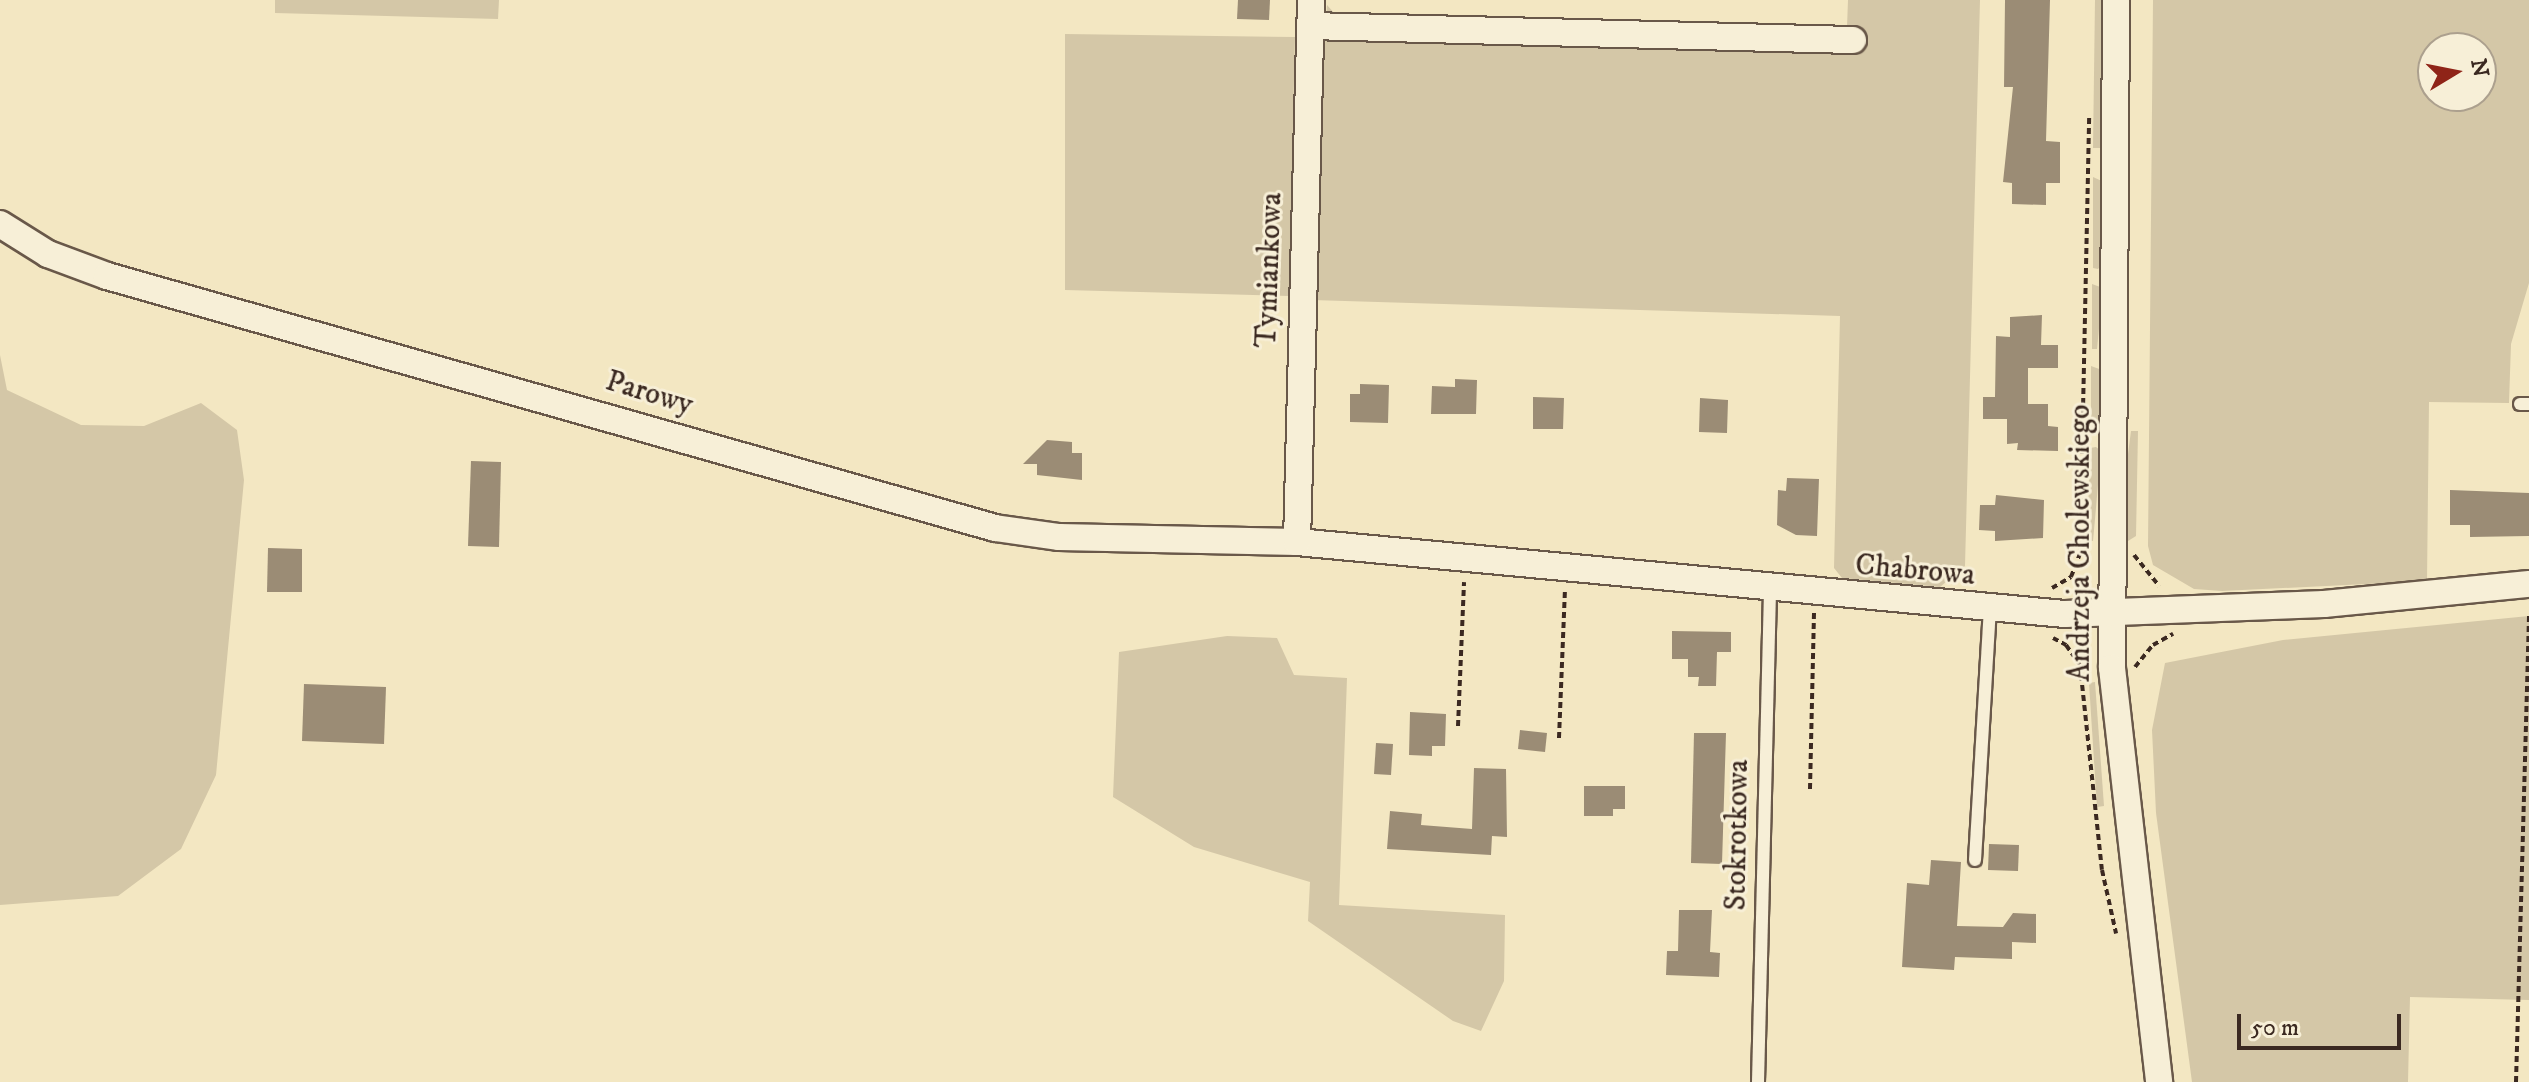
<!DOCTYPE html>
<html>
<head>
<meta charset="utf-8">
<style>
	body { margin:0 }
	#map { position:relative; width:2529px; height:1082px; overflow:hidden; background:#f3e7c2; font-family:"IM FELL DW Pica",serif }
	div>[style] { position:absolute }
	.green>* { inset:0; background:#d4c7a7 }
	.building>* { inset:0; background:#9b8c75 }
	.path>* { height:4px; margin-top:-2px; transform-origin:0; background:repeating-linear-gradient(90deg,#3b2921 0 6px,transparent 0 10px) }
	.roads { filter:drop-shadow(2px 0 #695849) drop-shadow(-2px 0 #695849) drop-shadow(0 2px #695849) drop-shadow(0 -2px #695849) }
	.lane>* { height:12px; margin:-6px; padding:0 6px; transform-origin:6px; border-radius:6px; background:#f7efd7 }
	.street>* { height:26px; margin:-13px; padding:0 13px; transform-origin:13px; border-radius:13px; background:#f7efd7 }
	span { translate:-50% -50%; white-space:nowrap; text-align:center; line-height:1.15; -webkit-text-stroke:6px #f7efd7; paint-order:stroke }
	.street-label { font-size:30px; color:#3b2921 }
	.north { position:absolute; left:2417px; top:32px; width:80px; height:80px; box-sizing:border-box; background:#f7efd7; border:2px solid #aca08e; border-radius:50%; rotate:80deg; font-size:22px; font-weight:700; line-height:32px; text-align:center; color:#3b2921 }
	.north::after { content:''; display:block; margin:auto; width:28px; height:36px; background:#8f2418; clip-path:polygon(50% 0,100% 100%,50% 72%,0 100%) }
	.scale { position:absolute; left:2237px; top:1014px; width:164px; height:36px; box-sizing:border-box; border:4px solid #3b2921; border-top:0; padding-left:10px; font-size:24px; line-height:28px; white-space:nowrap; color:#3b2921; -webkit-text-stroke:6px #f7efd7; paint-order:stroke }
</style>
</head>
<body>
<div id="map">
	<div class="green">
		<i style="clip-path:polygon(275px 0,499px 0,498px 19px,275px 13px)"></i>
		<i style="clip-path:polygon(1848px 0,1980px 0,1965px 566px,1940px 587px,1842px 578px,1834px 568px,1840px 316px,1312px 300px,1327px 5px,1335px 14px,1847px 27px)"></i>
		<i style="clip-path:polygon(2095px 0,2106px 0,2100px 148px,2093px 148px)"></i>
		<i style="clip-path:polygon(evenodd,2153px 0,2529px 0,2529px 283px,2511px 344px,2509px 403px,2429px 402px,2427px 581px,2222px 591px,2194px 589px,2153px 565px,2148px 546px,2153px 0,2433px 48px,2481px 48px,2481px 96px,2433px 96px,2433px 48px)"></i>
		<i style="clip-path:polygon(1065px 34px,1295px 37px,1289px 296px,1065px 290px)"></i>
		<i style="clip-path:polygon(2093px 177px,2104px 182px,2103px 264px,2098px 269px,2093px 268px)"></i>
		<i style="clip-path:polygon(2092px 284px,2103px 288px,2097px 349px,2092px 349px)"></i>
		<i style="clip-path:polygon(0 355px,7px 390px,81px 425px,144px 426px,201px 403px,237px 430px,244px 480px,216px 775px,181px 849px,118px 896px,0 905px)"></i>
		<i style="clip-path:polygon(2091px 366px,2102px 370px,2102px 427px,2096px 431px,2091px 431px)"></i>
		<i style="clip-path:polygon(2131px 431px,2138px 431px,2136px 536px,2128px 541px,2124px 485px)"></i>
		<i style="clip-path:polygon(2096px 447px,2101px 451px,2095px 519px,2093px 541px,2087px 540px,2090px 448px)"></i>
		<i style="clip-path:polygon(2529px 616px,2529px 1000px,2410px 997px,2408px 1082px,2192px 1082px,2156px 813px,2152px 730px,2165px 663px,2283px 640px)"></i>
		<i style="clip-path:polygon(1227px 636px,1277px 638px,1294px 675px,1347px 678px,1339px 905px,1505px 915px,1504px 981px,1481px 1031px,1453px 1021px,1308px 921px,1310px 882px,1194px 847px,1113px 797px,1119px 652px)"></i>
		<i style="clip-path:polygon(2095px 682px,2104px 806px,2097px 807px,2089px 683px)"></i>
	</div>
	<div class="building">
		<i style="clip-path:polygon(1238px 0,1270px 0,1269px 20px,1237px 19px)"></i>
		<i style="clip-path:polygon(2005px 0,2050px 0,2046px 141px,2060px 142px,2060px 183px,2046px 183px,2046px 205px,2012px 204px,2012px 183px,2003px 182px,2013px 87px,2004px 87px)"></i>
		<i style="clip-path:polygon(2042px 315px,2041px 345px,2058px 345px,2058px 368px,2028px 368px,2028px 404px,2048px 404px,2048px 426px,2058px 427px,2058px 451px,2017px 450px,2018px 443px,2007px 444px,2007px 419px,1983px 419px,1983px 397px,1995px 397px,1996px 336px,2010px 337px,2010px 317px)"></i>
		<i style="clip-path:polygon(1455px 379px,1477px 380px,1476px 414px,1431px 414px,1432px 386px,1455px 387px)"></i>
		<i style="clip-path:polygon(1360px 384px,1389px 385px,1388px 423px,1350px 422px,1350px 394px,1360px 394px)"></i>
		<i style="clip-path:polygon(1533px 397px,1564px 398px,1563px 429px,1533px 429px)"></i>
		<i style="clip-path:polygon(1700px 398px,1728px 400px,1727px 433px,1699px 432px)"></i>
		<i style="clip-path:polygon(1047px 440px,1072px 442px,1072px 453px,1082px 453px,1082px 480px,1037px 475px,1037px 464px,1023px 464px)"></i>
		<i style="clip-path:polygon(471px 461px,501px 462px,499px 547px,468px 546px)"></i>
		<i style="clip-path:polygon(1787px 478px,1819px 479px,1817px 536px,1796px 535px,1777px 525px,1778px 490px,1786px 491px)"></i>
		<i style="clip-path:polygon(2450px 490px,2529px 493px,2529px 536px,2470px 537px,2470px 525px,2450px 525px)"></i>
		<i style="clip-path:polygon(1996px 495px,2044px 500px,2043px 538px,1995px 541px,1995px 531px,1979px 530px,1980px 505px,1995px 505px)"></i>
		<i style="clip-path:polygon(268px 548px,302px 549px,302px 592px,267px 592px)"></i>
		<i style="clip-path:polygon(1672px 631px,1731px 632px,1731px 652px,1717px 652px,1716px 686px,1698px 686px,1699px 677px,1688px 677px,1688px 659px,1672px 659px)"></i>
		<i style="clip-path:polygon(304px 684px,386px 687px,384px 744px,302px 741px)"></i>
		<i style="clip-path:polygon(1410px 712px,1446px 714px,1445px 746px,1432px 746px,1432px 756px,1409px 755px)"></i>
		<i style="clip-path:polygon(1520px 730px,1547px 733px,1545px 752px,1518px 749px)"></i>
		<i style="clip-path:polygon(1694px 733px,1726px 733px,1722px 864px,1691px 863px)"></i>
		<i style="clip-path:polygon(1376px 743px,1393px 744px,1391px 775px,1374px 774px)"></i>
		<i style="clip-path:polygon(1474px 768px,1506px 769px,1507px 837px,1492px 836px,1491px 855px,1387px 849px,1390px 811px,1422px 814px,1421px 825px,1472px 829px)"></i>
		<i style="clip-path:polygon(1584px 786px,1625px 786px,1625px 809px,1613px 809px,1613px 816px,1584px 816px)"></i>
		<i style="clip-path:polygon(1989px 844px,2019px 845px,2018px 871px,1988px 870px)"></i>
		<i style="clip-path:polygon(1931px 860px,1961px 862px,1957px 926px,2003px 927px,2013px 913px,2036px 914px,2036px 943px,2012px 942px,2012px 959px,1955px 957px,1954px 970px,1902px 967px,1907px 883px,1929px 885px)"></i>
		<i style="clip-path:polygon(1679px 910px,1712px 910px,1710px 952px,1720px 953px,1719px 977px,1666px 975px,1667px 951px,1678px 951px)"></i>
	</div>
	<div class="path">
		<i style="left:2134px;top:555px;width:40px;rotate:51deg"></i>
		<i style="left:2052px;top:588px;width:22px;rotate:-30deg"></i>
		<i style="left:2071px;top:577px;width:25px;rotate:-69deg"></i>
		<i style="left:2080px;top:554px;width:440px;rotate:-88.8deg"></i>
		<i style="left:2053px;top:638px;width:15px;rotate:28deg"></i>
		<i style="left:2066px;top:645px;width:24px;rotate:55deg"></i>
		<i style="left:2080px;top:665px;width:206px;rotate:83.9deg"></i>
		<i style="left:2102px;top:870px;width:65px;rotate:77.5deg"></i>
		<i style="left:2135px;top:667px;width:28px;rotate:-51deg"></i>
		<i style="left:2153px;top:645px;width:23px;rotate:-29deg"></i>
		<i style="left:1458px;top:726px;width:144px;rotate:-87.6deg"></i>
		<i style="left:1559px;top:738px;width:150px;rotate:-87.7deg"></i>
		<i style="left:1810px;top:789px;width:176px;rotate:-88.7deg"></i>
		<i style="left:2516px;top:1082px;width:470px;rotate:-88.4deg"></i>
	</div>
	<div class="roads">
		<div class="lane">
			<i style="left:2520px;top:404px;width:9px"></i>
			<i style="left:1975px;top:860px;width:250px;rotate:-86.6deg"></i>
			<i style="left:1758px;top:1082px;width:493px;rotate:-88.6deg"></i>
		</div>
		<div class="street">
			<i style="left:2116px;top:0;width:668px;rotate:90.34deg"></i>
			<i style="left:2112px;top:668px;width:417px;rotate:83.5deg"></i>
			<i style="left:1310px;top:26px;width:543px;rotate:1.48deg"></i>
			<i style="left:0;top:224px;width:57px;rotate:32deg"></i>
			<i style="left:48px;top:254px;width:63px;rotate:20.4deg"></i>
			<i style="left:107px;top:276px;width:923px;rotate:15.84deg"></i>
			<i style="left:995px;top:528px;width:65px;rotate:8deg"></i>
			<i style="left:1059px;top:537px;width:238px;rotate:1.2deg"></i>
			<i style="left:1297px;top:542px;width:771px;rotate:5.36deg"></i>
			<i style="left:2065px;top:614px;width:259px;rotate:-2.2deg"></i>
			<i style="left:2324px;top:604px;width:206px;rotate:-5.6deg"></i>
			<i style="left:1297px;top:542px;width:542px;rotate:-88.52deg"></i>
		</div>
	</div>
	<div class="street-label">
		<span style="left:1270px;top:270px;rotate:-88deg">Tymiankowa</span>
		<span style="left:649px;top:394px;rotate:17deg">Parowy</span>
		<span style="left:2081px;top:543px;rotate:-90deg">Andrzeja Cholewskiego</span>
		<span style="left:1915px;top:571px;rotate:5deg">Chabrowa</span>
		<span style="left:1738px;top:835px;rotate:-89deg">Stokrotkowa</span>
	</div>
	<div class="north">N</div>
	<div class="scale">50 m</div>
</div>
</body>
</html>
